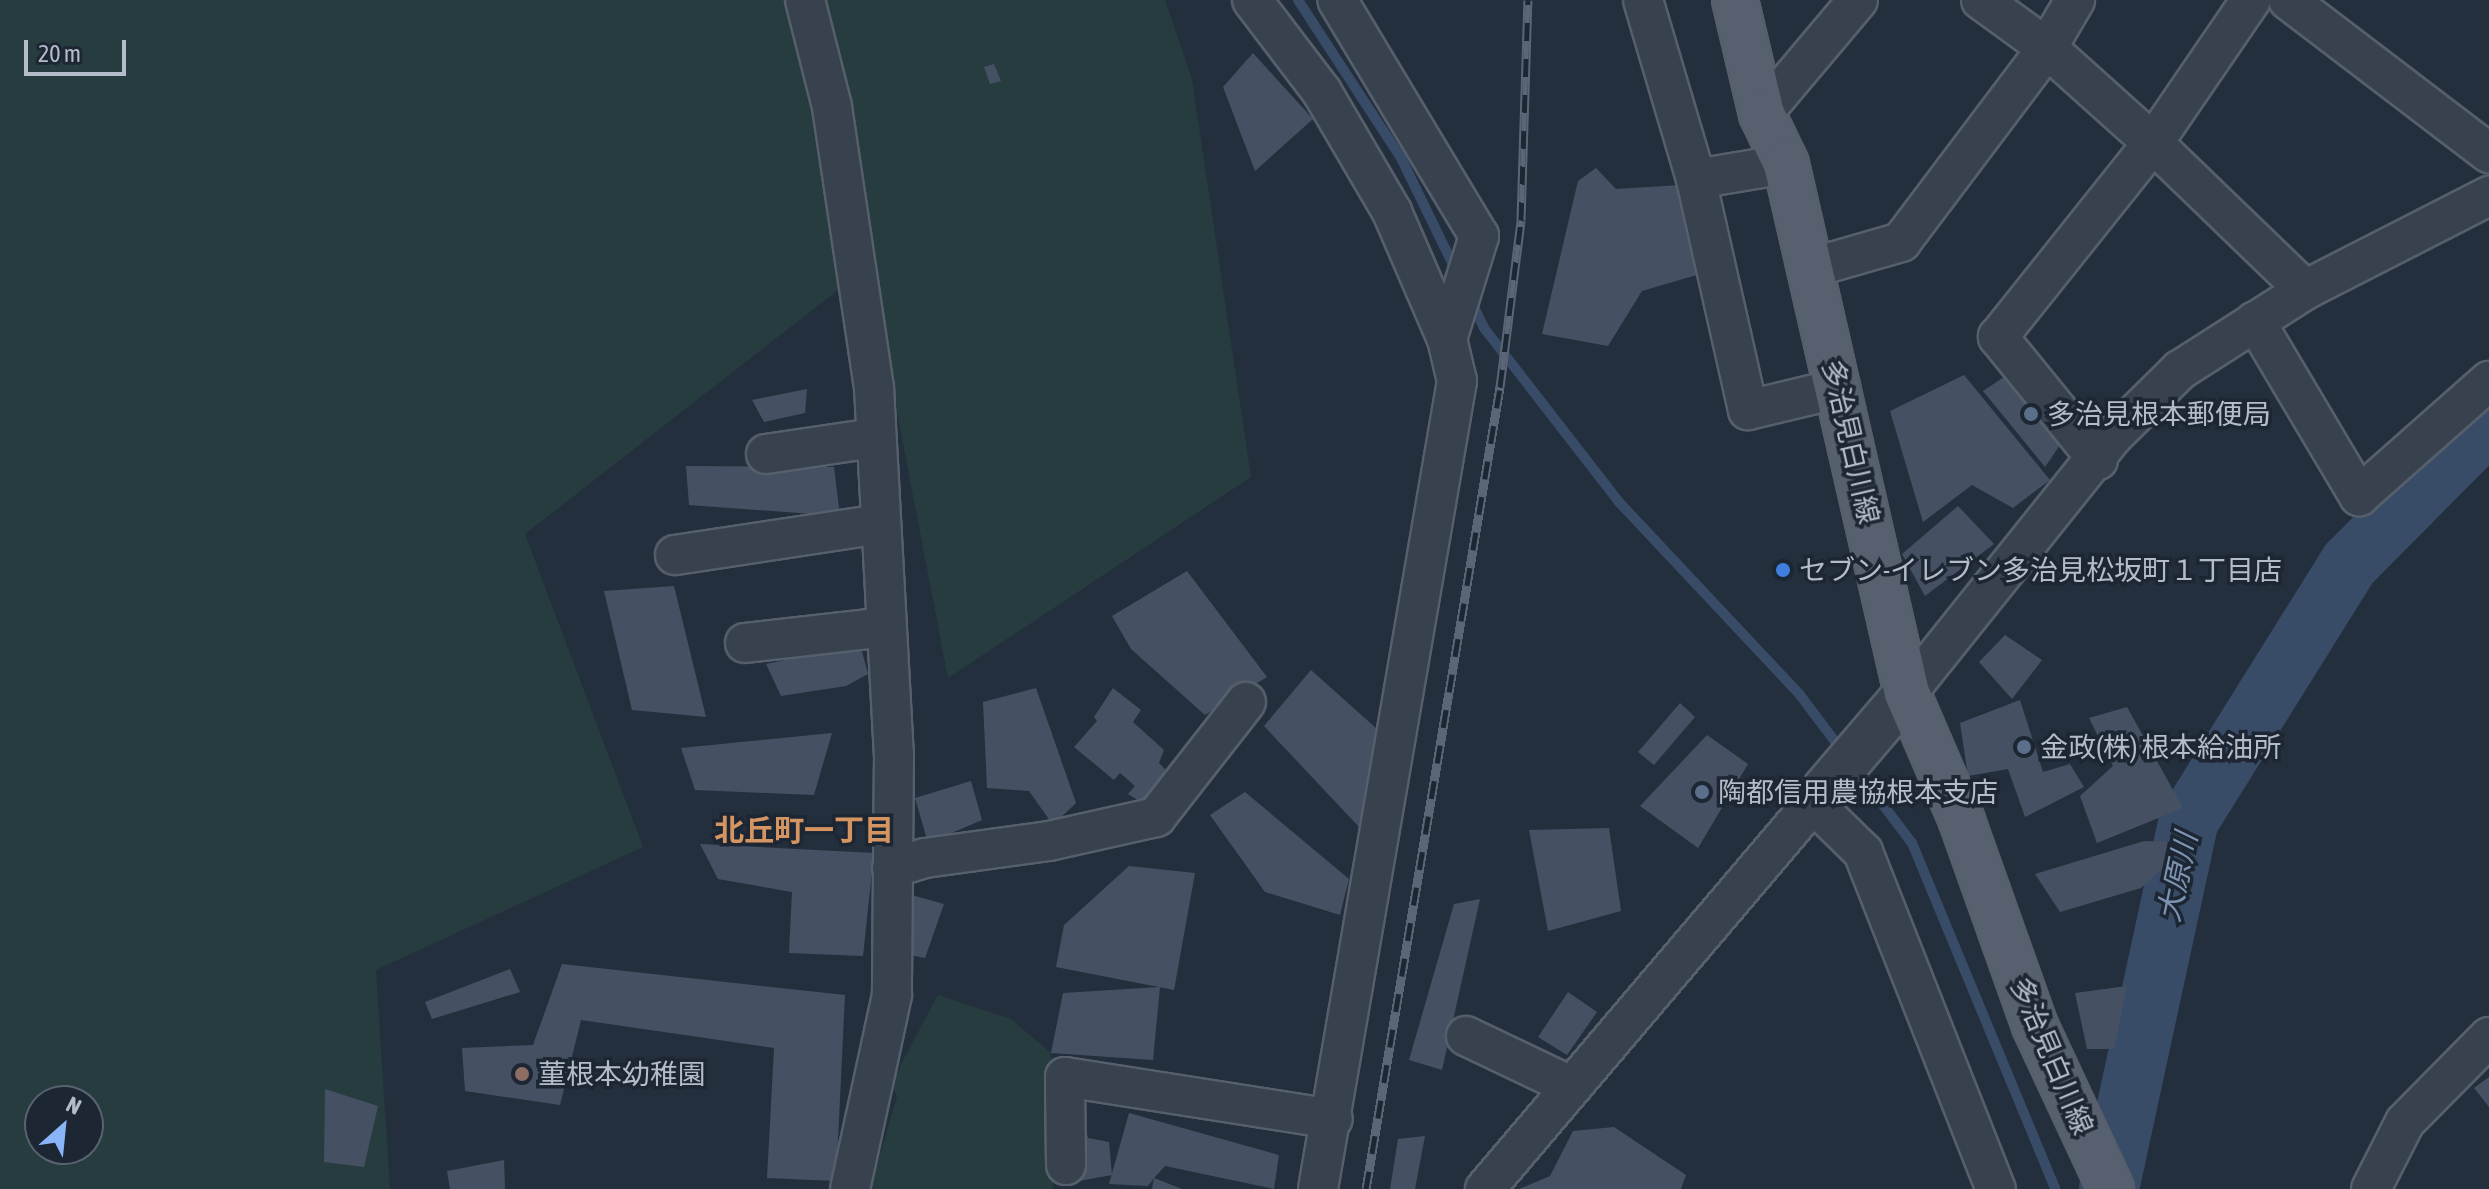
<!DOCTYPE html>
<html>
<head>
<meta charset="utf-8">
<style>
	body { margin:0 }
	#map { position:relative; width:2489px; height:1189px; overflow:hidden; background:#242f3e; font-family:"Asap Condensed","Noto Sans JP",sans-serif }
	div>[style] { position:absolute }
	.green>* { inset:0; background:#263c3f }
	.stream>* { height:10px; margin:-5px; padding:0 5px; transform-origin:5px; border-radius:5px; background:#394c67 }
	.river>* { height:60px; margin:-30px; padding:0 30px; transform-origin:30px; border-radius:30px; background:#394c67 }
	.building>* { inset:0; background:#455162 }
	.roads { filter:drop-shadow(2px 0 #565f6c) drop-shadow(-2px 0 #565f6c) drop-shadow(0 2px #565f6c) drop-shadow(0 -2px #565f6c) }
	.minor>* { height:38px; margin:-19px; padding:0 19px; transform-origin:19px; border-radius:19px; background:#38414e }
	.tertiary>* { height:44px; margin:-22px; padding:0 22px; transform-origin:22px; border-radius:22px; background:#38414e }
	.primary>* { height:44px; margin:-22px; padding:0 22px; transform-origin:22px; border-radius:22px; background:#56606e }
	.rail>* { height:9px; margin-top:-4.5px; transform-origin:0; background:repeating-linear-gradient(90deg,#1d2633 0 18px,#5a6575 0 36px); box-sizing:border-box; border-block:2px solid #5a6575 }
	.dots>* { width:22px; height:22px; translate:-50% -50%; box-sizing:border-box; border:4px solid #1d2633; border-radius:50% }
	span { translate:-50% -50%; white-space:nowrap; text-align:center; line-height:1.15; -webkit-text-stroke:7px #1d2633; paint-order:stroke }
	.poi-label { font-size:28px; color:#b4bcc9 }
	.left { translate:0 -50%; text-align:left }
	.street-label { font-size:28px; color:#b4bcc9 }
	.neighbourhood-label { font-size:30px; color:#d59563; font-weight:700 }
	.water-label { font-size:30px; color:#7c92b1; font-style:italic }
	.north { position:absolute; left:24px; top:1085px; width:80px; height:80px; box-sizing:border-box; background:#1d2633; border:2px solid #59626f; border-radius:50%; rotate:27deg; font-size:22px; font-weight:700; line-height:32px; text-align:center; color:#b4bcc9 }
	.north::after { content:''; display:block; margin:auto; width:28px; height:36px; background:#8ab4f8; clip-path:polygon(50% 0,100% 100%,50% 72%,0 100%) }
	.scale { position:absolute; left:24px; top:40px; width:102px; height:36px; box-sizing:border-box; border:4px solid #b4bcc9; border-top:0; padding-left:10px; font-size:24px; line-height:28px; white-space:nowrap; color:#b4bcc9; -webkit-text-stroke:6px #1d2633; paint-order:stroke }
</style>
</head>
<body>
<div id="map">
	<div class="green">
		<i style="clip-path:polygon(evenodd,0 0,1165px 0,1192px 79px,1251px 477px,948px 678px,869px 266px,525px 534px,643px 847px,376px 970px,390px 1189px,0 1189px,0 0,40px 1101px,88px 1101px,88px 1149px,40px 1149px,40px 1101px)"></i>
		<i style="clip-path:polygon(938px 995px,1011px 1019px,1051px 1053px,1053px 1189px,870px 1189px,897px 1097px,891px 1083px)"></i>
	</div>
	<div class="stream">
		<i style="left:1298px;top:0;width:189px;rotate:56.9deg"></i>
		<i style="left:1401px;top:158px;width:126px;rotate:64deg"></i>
		<i style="left:1470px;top:299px;width:32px;rotate:64deg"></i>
		<i style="left:1484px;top:328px;width:219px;rotate:52.2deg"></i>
		<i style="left:1618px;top:501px;width:266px;rotate:46.8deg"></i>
		<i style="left:1800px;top:695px;width:71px;rotate:53deg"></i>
		<i style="left:1855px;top:768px;width:94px;rotate:52.8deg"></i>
		<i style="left:1912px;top:843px;width:374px;rotate:67.5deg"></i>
	</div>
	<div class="river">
		<i style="left:2109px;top:1189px;width:378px;rotate:-77.8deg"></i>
		<i style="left:2189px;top:820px;width:302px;rotate:-58deg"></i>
		<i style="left:2349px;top:564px;width:199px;rotate:-45.2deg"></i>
	</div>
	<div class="building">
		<i style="clip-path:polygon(1253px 53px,1313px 119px,1255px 171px,1223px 87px)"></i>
		<i style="clip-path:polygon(994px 64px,1001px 81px,990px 84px,984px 67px)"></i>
		<i style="clip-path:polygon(1596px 168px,1616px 189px,1681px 185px,1707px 272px,1642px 291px,1608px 346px,1542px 334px,1578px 181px)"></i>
		<i style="clip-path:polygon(1964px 375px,2050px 480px,2013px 508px,1972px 485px,1923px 522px,1890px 411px)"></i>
		<i style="clip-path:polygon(2007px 375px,2062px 442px,2045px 467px,1983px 391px)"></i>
		<i style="clip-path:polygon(807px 389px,805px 413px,764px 422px,752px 400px)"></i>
		<i style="clip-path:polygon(686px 466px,834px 467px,840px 516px,689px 505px)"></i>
		<i style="clip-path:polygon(1958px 506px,1994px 544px,1925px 596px,1902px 554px)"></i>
		<i style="clip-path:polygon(1187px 571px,1267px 677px,1205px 715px,1131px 649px,1112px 616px)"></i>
		<i style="clip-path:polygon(674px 586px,706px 717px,632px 710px,604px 591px)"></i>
		<i style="clip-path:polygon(2005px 635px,2042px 660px,2012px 699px,1979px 662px)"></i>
		<i style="clip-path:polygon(860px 644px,868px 674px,846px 686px,781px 696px,766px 664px)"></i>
		<i style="clip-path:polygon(1311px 670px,1386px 737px,1359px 827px,1264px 726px)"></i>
		<i style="clip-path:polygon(1036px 688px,1076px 803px,1053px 825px,1029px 791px,987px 788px,983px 702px)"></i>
		<i style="clip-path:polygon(1113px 688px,1141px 710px,1133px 722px,1164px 750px,1159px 763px,1176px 781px,1151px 808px,1128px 794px,1135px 786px,1120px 773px,1114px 780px,1074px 747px,1097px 721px,1094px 717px)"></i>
		<i style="clip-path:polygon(2020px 700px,2043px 772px,2070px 764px,2084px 787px,2025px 817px,2008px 769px,1968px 776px,1960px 723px)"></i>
		<i style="clip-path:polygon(1680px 703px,1695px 717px,1654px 765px,1638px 752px)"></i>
		<i style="clip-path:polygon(2127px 707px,2183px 808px,2097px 843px,2080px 796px,2113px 766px,2089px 718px)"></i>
		<i style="clip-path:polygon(832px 733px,814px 795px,695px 790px,681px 748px)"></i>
		<i style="clip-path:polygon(1707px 735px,1748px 764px,1698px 848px,1640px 806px)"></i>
		<i style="clip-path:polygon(971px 781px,982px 820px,928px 843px,915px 798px)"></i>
		<i style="clip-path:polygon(1245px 792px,1349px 879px,1340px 915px,1265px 892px,1210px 815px)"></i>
		<i style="clip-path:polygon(1609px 828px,1621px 911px,1548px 931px,1529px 830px)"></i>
		<i style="clip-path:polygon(2144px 841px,2173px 842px,2165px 866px,2141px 888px,2060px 912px,2035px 874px)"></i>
		<i style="clip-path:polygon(700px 844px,874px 853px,863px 956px,789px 953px,792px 892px,718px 879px)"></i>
		<i style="clip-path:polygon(1129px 866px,1195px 873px,1174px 990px,1056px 967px,1064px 925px)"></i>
		<i style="clip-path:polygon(908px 894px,944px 904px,925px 958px,890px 951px)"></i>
		<i style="clip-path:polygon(1480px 899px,1442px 1070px,1409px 1060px,1454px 904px)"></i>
		<i style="clip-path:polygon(562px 964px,845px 995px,836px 1181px,767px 1178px,774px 1048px,581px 1020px,560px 1105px,465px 1091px,462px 1048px,533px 1045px)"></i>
		<i style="clip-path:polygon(510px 969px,520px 992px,432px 1019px,425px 1002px)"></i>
		<i style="clip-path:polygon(2127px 986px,2114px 1049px,2087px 1049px,2075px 993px)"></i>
		<i style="clip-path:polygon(1160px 987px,1153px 1060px,1051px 1053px,1063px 993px)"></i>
		<i style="clip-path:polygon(1568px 992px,1597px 1012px,1567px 1055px,1538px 1037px)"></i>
		<i style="clip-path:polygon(2489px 1077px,2489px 1107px,2474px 1088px)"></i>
		<i style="clip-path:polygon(325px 1089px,378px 1106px,364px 1167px,324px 1162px)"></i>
		<i style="clip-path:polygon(1129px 1113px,1279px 1155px,1274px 1189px,1165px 1166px,1154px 1178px,1182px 1189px,1152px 1189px,1154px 1178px,1148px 1186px,1109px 1184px)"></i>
		<i style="clip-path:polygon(1074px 1123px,1085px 1126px,1088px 1138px,1109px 1142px,1112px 1175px,1073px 1182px)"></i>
		<i style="clip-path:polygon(1614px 1127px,1686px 1175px,1681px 1189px,1519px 1189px,1550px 1176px,1573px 1131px)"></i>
		<i style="clip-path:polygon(1425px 1136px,1415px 1189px,1390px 1189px,1398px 1139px)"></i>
		<i style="clip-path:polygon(504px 1160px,505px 1189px,450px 1189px,447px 1171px)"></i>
	</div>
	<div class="roads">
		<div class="minor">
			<i style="left:805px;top:0;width:110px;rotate:75.8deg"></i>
			<i style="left:832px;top:107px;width:284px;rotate:81.5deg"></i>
			<i style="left:874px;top:388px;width:366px;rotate:86.9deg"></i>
			<i style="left:894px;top:753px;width:242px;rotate:90.5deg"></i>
			<i style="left:892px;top:995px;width:198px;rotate:102.2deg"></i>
			<i style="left:1252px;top:0;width:116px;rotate:52.7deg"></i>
			<i style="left:1322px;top:92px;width:139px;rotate:59.7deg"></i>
			<i style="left:1392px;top:212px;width:138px;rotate:66.6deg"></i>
			<i style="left:1643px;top:0;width:187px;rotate:73.5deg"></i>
			<i style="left:1696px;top:179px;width:237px;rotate:77.3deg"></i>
			<i style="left:1748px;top:410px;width:95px;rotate:-13.4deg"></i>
			<i style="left:1981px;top:0;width:82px;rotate:36deg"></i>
			<i style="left:2047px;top:48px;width:142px;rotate:41.9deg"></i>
			<i style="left:2153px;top:143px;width:211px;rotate:44deg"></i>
			<i style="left:2288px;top:0;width:253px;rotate:37.3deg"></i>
			<i style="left:1762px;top:114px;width:149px;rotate:-49.9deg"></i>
			<i style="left:1696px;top:179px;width:91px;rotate:-9.5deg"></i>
			<i style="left:1811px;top:268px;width:94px;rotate:-16.1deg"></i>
			<i style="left:1901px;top:242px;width:243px;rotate:-53deg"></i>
			<i style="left:2047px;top:48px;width:56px;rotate:-59.7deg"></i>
			<i style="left:2255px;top:321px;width:204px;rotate:59.3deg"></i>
			<i style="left:2359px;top:496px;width:174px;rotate:-41.5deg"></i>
			<i style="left:766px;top:454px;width:109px;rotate:-8.4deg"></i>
			<i style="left:2098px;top:460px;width:159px;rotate:-129.1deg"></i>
			<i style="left:1998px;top:337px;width:248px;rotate:-51.4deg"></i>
			<i style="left:2153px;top:143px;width:173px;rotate:-55.6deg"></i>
			<i style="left:675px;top:555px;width:207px;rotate:-8.6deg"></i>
			<i style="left:745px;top:643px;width:142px;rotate:-6.5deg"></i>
			<i style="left:1907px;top:693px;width:331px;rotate:-51.3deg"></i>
			<i style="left:2114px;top:435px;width:93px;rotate:-44.6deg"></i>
			<i style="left:2180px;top:370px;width:148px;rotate:-32.6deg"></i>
			<i style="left:2305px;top:290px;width:207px;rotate:-27.1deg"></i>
			<i style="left:1813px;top:803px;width:70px;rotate:44.4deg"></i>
			<i style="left:1863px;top:852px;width:362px;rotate:68.5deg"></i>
			<i style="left:892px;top:868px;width:34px;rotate:-17deg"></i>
			<i style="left:925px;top:858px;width:125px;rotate:-7.8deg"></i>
			<i style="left:1049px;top:841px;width:110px;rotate:-12.6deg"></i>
			<i style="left:1156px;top:817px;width:146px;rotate:-52deg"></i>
			<i style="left:1466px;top:1036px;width:116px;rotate:25.5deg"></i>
			<i style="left:1066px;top:1165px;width:88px;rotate:-90.7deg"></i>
			<i style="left:1065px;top:1077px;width:271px;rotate:8.9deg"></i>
			<i style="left:1318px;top:1189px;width:820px;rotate:-80.24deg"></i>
			<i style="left:1457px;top:381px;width:43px;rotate:-103.4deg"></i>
			<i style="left:1447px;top:339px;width:108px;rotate:-72.7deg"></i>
			<i style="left:1479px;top:236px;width:275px;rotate:-121deg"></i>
			<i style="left:1485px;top:1189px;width:525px;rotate:-49.64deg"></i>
			<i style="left:2371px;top:1189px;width:75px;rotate:-63.1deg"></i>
			<i style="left:2405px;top:1122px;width:120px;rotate:-45.3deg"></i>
		</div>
		<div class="tertiary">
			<i style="left:1825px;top:789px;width:126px;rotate:-49.5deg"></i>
		</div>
		<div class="primary">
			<i style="left:1735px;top:0;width:117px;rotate:76.7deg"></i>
			<i style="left:1762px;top:114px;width:55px;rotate:64.4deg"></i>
			<i style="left:1786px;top:164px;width:543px;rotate:77.12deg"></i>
			<i style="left:1907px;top:693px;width:139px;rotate:66.7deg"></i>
			<i style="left:1962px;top:821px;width:218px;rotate:70.4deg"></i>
			<i style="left:2035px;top:1026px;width:180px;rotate:65deg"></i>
		</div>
	</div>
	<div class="rail">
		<i style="left:1366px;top:1189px;width:813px;rotate:-80.51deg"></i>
		<i style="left:1500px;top:387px;width:168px;rotate:-82.8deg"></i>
		<i style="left:1521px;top:220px;width:220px;rotate:-88.2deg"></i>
	</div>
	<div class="dots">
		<i style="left:2031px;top:414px;background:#5c6f8a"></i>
		<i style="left:1783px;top:570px;background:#3f7fe0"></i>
		<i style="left:2024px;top:747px;background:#5c6f8a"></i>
		<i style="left:1702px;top:792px;background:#5c6f8a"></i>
		<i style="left:522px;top:1074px;background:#8d6e63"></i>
	</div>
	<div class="poi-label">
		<span class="left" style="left:2047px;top:414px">多治見根本郵便局</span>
		<span class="left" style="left:1799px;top:570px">セブン-イレブン多治見松坂町１丁目店</span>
		<span class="left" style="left:2040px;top:747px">金政(株) 根本給油所</span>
		<span class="left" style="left:1718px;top:792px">陶都信用農協根本支店</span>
		<span class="left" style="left:538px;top:1074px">菫根本幼稚園</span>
	</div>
	<div class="street-label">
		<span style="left:1851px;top:442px;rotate:77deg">多治見白川線</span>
		<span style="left:2052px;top:1056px;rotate:67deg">多治見白川線</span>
	</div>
	<div class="neighbourhood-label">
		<span style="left:804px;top:830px">北丘町一丁目</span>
	</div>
	<div class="water-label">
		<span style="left:2177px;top:877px;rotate:-78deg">大原川</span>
	</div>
	<div class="north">N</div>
	<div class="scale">20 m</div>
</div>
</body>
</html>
